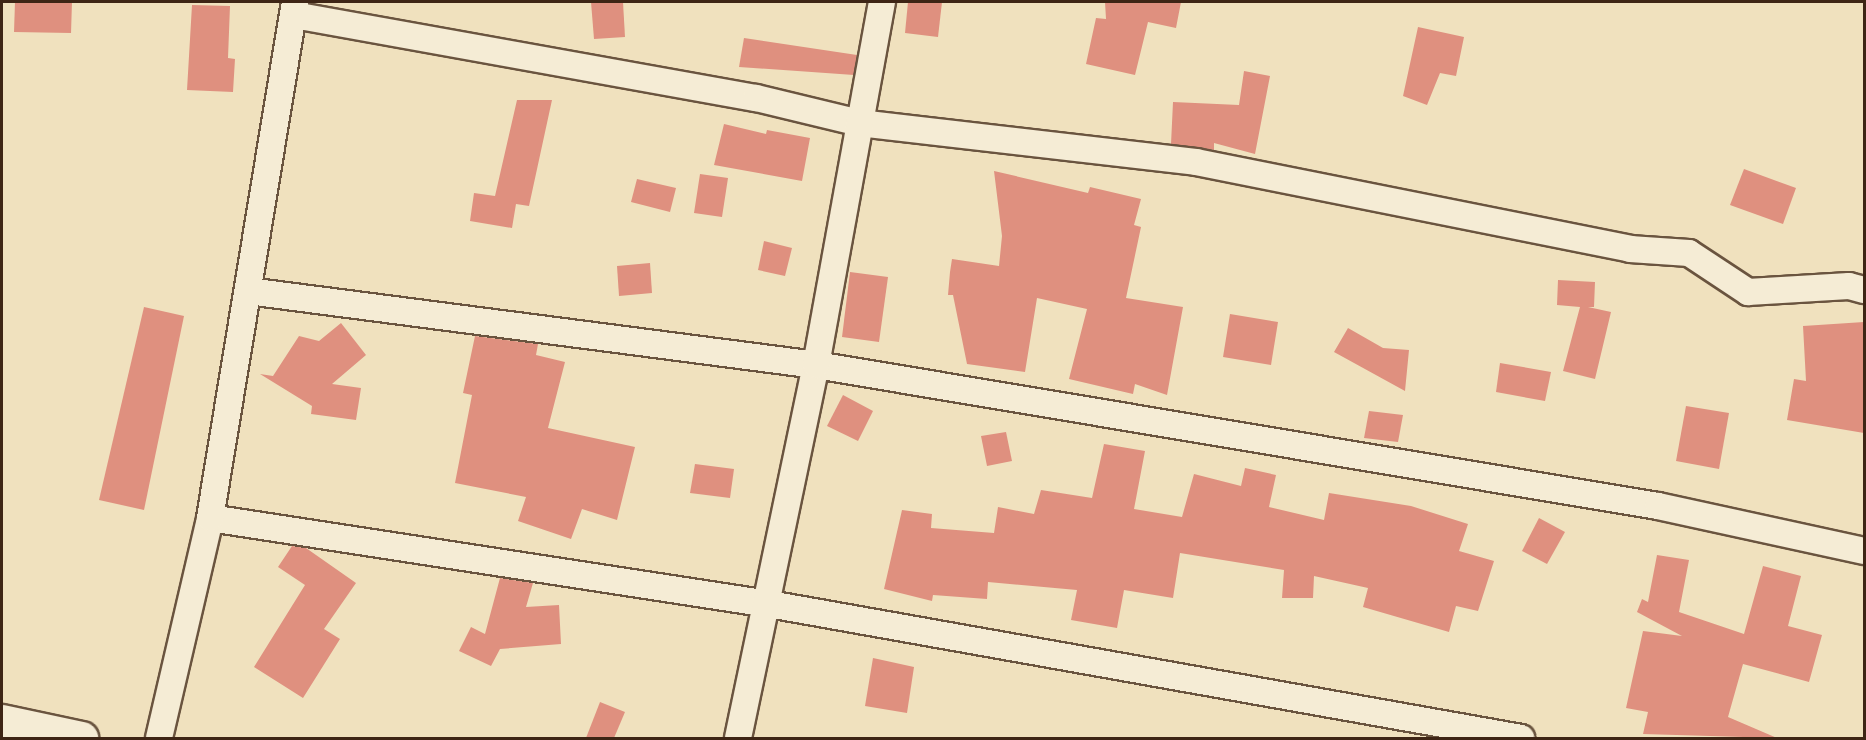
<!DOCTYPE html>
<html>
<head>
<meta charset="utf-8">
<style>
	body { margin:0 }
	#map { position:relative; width:1866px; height:740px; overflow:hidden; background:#f0e1be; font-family:"Libre Caslon Text",serif }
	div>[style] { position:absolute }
	.building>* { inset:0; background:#df907f }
	.roads { filter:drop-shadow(2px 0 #6a543f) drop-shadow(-2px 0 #6a543f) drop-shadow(0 2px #6a543f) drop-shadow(0 -2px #6a543f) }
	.minor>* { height:26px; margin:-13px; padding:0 13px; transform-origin:13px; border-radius:13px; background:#f5ecd5 }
	.tertiary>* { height:32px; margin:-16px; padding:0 16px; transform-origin:16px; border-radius:16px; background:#f5ecd5 }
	span { translate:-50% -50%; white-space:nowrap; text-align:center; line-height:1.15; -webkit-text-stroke:5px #f5ecd5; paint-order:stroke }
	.frame { position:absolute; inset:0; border:3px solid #3e2515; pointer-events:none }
</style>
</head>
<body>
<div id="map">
	<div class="building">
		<i style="clip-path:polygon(15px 2px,72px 2px,71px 33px,14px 32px)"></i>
		<i style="clip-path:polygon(591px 2px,623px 2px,625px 37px,594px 39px)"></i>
		<i style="clip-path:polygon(908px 2px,942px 2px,938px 37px,905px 33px)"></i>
		<i style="clip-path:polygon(1105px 2px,1181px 2px,1176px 28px,1148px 22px,1135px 75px,1086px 64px,1096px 18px,1106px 19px)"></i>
		<i style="clip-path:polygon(192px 5px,230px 6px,228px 58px,235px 59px,233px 92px,187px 90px)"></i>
		<i style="clip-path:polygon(1418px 27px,1464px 37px,1456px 76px,1440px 73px,1427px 105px,1403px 96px)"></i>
		<i style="clip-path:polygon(744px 38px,857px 55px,854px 75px,739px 67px)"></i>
		<i style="clip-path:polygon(1244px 71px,1270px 76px,1255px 154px,1214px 143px,1214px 150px,1171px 144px,1173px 102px,1239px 105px)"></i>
		<i style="clip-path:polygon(517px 100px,552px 100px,529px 206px,516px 204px,512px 228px,470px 221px,474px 193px,495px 196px)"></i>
		<i style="clip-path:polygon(724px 124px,766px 134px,767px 130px,810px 138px,802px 181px,714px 165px)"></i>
		<i style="clip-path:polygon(1744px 169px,1796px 188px,1783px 224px,1730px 205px)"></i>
		<i style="clip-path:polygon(994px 171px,1088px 193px,1090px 187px,1141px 199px,1134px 225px,1141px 227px,1126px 298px,1183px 307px,1167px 395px,1135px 384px,1133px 394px,1069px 379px,1087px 309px,1037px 298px,1025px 372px,967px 364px,953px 295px,948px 295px,950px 272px,952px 259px,999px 266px,1002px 236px)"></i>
		<i style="clip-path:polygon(700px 174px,728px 178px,722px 217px,694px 213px)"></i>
		<i style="clip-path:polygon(637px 179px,676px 188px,670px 212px,631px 202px)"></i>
		<i style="clip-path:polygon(764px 241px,792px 248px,785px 276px,758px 270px)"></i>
		<i style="clip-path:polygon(650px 263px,652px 293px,619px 296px,617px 266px)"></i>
		<i style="clip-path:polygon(850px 272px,888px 277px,879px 342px,842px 337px)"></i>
		<i style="clip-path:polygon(1558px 280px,1595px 282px,1594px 307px,1588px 307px,1611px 312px,1595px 379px,1563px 371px,1580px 307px,1557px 305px)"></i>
		<i style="clip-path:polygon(144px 307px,184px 316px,144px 510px,99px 500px)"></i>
		<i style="clip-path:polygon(1230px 314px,1278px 322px,1271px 365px,1223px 357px)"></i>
		<i style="clip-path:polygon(1864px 322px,1864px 433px,1787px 420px,1794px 379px,1806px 381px,1803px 326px)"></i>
		<i style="clip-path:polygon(341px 323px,366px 355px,332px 384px,361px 388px,356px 420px,311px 414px,312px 406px,260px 374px,273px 376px,299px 336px,319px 341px)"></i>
		<i style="clip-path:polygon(1348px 328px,1383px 348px,1409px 350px,1405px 391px,1334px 352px)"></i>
		<i style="clip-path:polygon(475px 336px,538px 344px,536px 355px,565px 362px,548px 428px,635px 447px,617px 520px,582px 509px,571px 539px,518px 521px,526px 497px,455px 483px,472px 395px,463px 393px)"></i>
		<i style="clip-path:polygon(1500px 363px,1551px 372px,1545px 401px,1496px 392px)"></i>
		<i style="clip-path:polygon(843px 395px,873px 411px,858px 441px,827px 426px)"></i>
		<i style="clip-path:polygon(1686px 406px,1729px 413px,1719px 469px,1676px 461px)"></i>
		<i style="clip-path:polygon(1369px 411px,1403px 415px,1398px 442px,1364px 438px)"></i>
		<i style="clip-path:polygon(1006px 432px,1012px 461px,987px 466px,981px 436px)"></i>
		<i style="clip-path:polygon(1104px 444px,1145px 451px,1134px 509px,1182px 517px,1194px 474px,1241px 486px,1245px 468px,1276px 475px,1269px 507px,1324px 520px,1329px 493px,1411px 506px,1468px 524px,1459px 551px,1494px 561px,1478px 611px,1456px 606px,1449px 632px,1363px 607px,1368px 588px,1314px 576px,1313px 598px,1282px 598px,1284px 570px,1180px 553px,1173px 598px,1124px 590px,1117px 628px,1071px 620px,1077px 590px,988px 582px,987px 599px,933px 595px,932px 601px,884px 589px,902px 510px,932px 514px,931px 528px,994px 533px,998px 507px,1034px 514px,1041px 490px,1092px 498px)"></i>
		<i style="clip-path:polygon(695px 464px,734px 469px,730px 498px,690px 493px)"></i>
		<i style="clip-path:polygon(1539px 518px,1565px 532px,1547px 564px,1522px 551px)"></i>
		<i style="clip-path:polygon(292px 546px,306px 548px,356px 583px,324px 629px,340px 639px,303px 698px,254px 667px,305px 585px,278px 567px)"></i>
		<i style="clip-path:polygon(1657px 555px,1689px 560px,1679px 612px,1744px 634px,1763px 566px,1801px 576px,1788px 626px,1822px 635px,1809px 682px,1743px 664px,1728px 717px,1777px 738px,1643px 734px,1648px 712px,1626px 708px,1643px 631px,1682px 636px,1637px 612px,1642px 599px,1648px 602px)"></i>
		<i style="clip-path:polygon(500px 578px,533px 583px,526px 607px,559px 605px,561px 644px,500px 649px,491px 666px,459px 651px,471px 627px,485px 634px)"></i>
		<i style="clip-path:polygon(873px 658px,914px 667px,907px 713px,865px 706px)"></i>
		<i style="clip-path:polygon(600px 702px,625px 712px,614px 738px,586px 738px)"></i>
	</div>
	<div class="roads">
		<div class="minor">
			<i style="left:294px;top:15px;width:469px;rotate:10.2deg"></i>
			<i style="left:756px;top:98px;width:106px;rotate:13.6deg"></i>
			<i style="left:859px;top:123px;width:339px;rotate:6.6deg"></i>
			<i style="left:1196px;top:162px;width:443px;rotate:11.3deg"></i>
			<i style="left:1630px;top:249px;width:59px;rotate:3.9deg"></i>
			<i style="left:1689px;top:253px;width:71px;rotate:33.5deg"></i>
			<i style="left:1748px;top:292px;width:101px;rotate:-3.4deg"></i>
			<i style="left:1849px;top:286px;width:16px;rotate:15deg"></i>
			<i style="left:248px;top:291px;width:573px;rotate:7.42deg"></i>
			<i style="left:816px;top:365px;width:854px;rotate:9.51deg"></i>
			<i style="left:1658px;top:506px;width:211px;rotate:12.3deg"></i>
			<i style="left:210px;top:518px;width:566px;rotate:8.75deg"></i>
			<i style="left:769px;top:604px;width:764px;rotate:10.1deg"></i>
			<i style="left:159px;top:738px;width:226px;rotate:-76.9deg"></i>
			<i style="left:210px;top:518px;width:523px;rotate:-80.65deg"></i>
			<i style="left:738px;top:738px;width:381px;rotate:-78.2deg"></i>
			<i style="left:816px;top:365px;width:369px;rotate:-79.7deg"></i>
		</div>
		<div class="tertiary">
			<i style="left:2px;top:721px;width:82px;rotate:12deg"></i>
		</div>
	</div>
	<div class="frame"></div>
</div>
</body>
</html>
